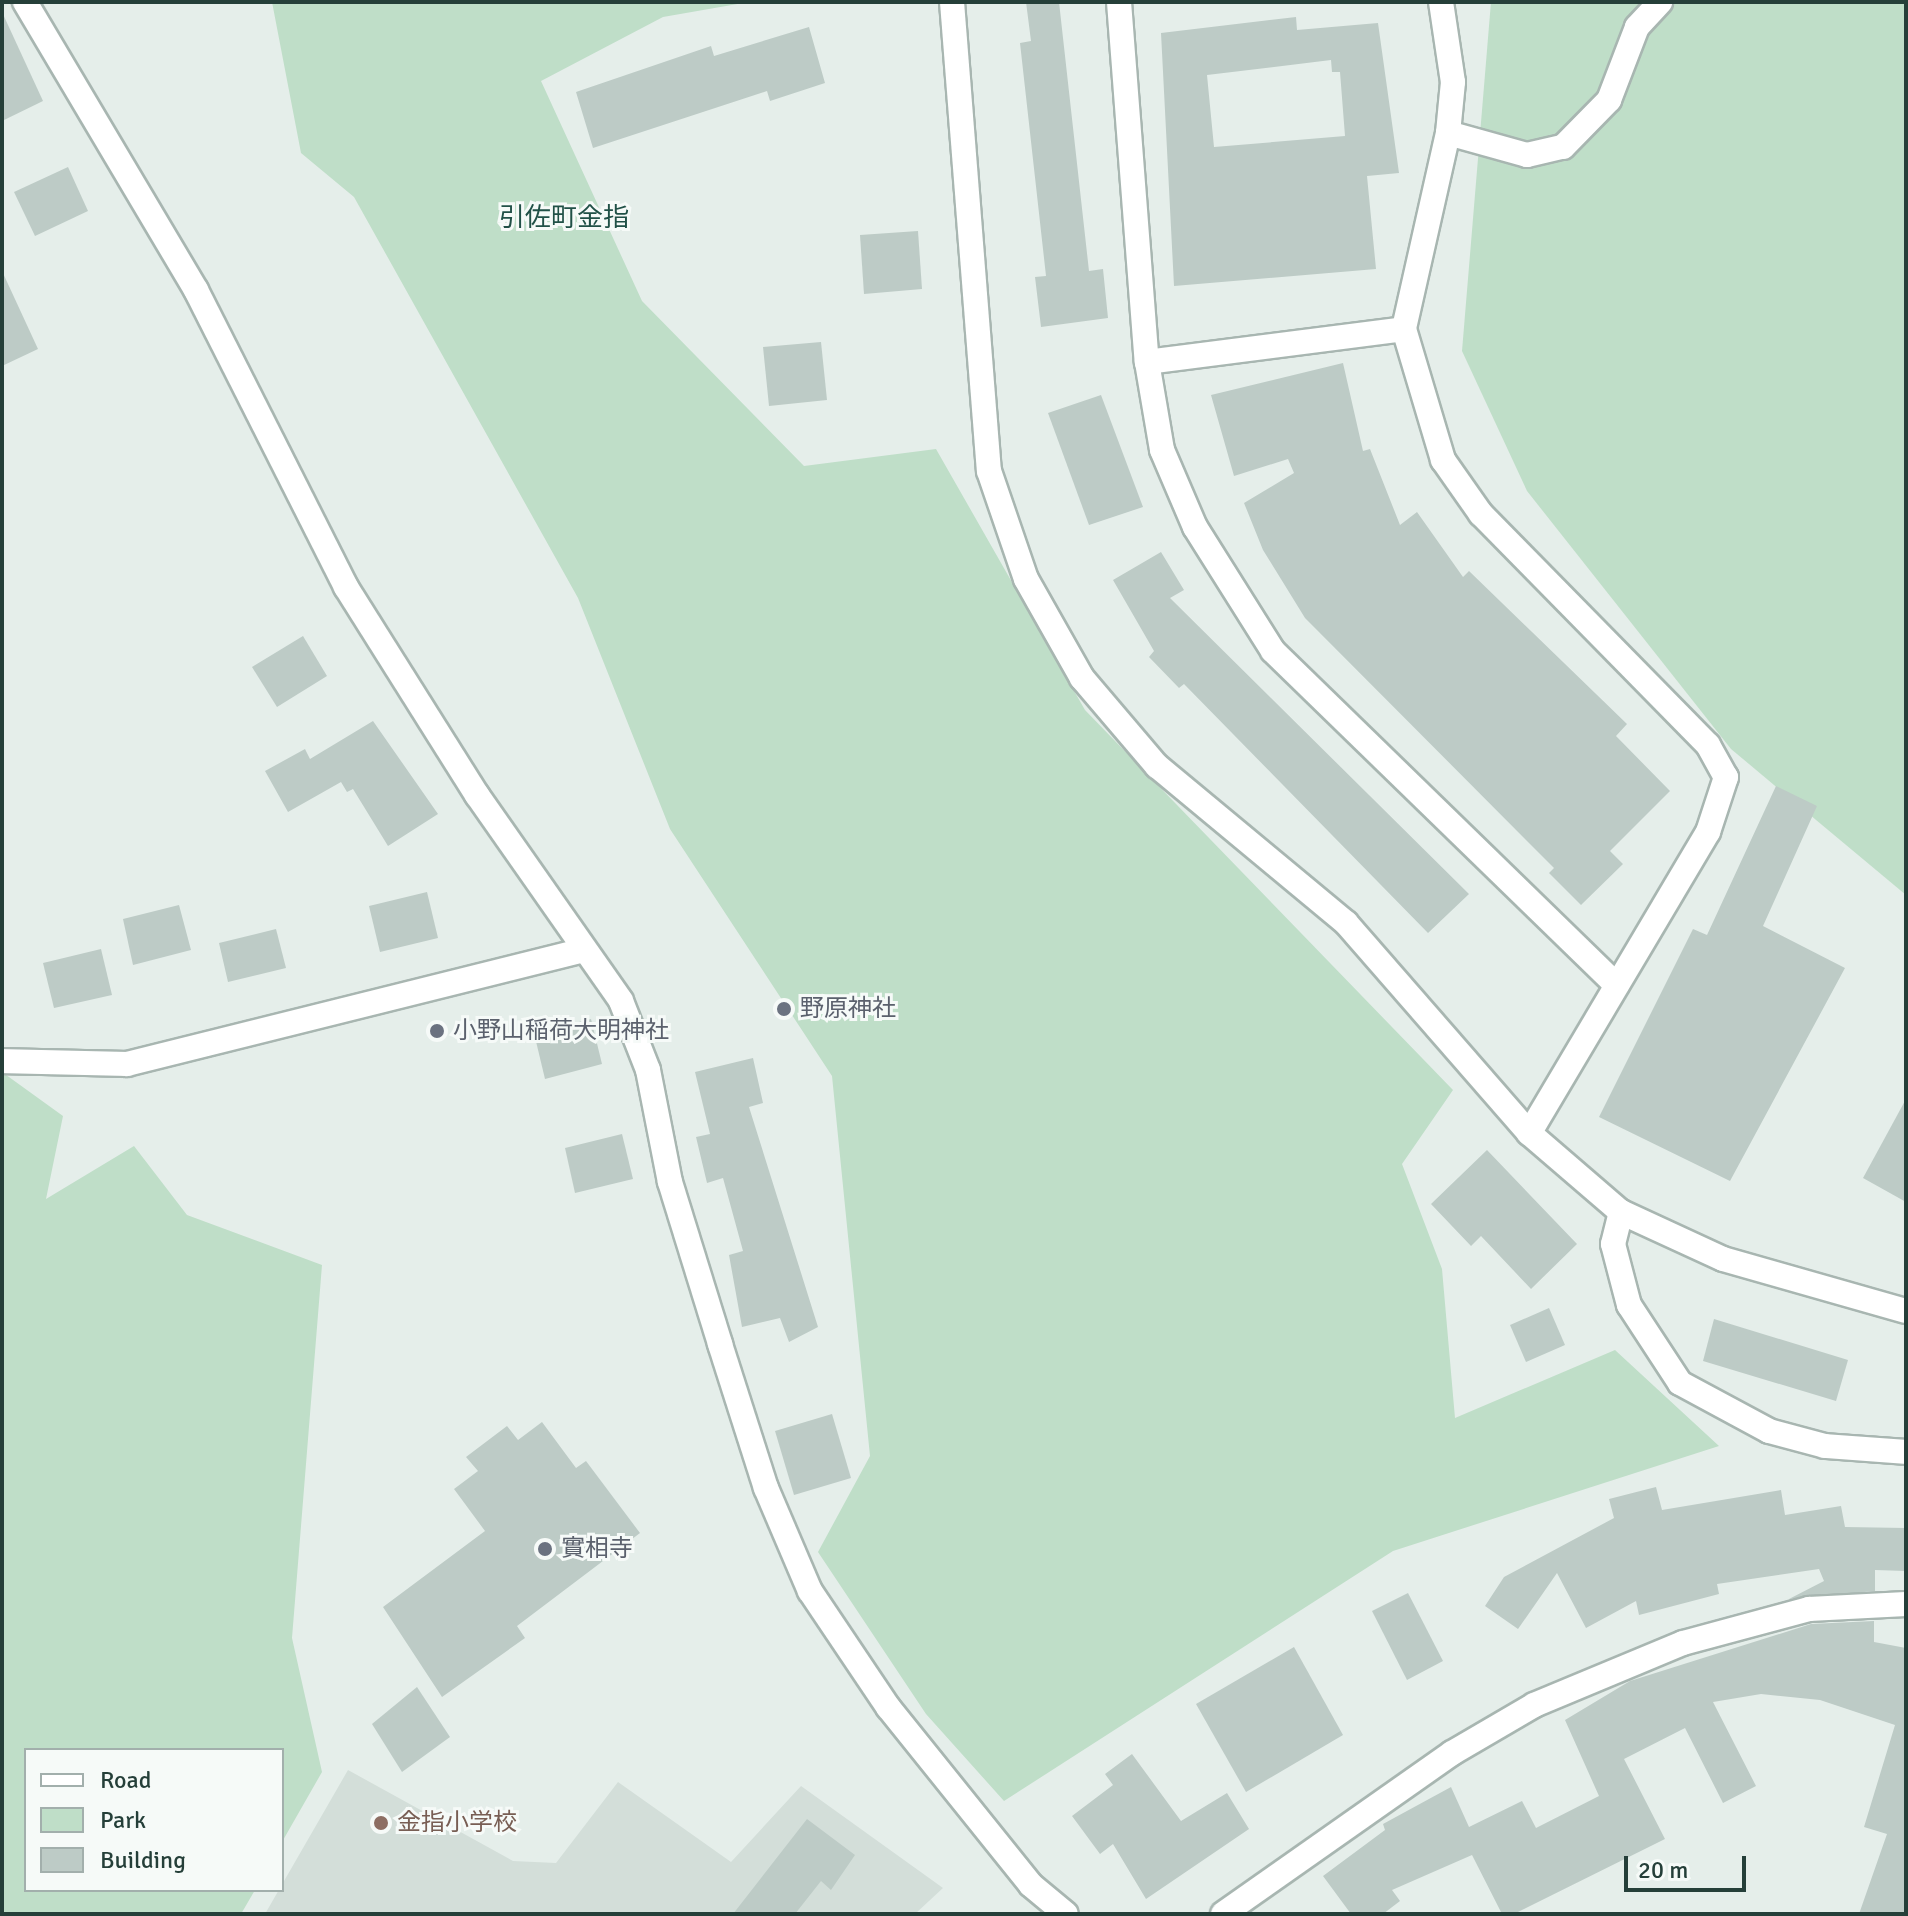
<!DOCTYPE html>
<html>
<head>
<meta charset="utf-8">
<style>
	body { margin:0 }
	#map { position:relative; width:1908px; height:1916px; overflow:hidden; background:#e5eeea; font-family:Signika,"Noto Sans JP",sans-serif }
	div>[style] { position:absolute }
	.built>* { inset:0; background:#d3ded9 }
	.green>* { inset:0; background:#bfdec8 }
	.building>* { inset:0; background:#bdcbc6 }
	.roads { filter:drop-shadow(2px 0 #a8b6b1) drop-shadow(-2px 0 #a8b6b1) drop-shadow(0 2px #a8b6b1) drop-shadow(0 -2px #a8b6b1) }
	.minor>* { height:24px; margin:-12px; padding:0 12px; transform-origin:12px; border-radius:12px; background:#fff }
	.dots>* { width:22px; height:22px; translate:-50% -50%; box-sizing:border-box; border:4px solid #f6faf8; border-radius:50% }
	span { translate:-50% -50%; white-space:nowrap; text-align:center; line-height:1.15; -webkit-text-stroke:6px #f6faf8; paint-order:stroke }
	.worship-label { font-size:24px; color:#5b616d }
	.left { translate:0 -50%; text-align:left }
	.education-label { font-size:24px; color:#785e54 }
	.neighbourhood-label { font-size:26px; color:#215147 }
	.frame { position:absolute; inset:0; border:4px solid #253f39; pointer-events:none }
	.legend { position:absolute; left:24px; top:1748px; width:260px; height:144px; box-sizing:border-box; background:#f6faf8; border:2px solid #a2afac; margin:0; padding:10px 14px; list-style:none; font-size:24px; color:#253f39 }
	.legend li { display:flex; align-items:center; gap:16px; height:40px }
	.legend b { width:40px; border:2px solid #a2afac }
	.scale { position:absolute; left:1624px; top:1856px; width:122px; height:36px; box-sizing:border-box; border:4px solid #253f39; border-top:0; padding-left:10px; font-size:24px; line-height:28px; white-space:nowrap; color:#253f39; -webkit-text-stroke:6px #f6faf8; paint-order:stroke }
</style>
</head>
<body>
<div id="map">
	<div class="built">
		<i style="clip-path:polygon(348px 1770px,513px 1861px,556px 1863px,618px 1782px,731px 1862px,801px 1786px,943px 1888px,915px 1914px,265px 1914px)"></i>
	</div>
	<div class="green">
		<i style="clip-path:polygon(272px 2px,749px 2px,663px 17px,541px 81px,642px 301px,804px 466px,936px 449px,1085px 710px,1453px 1090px,1402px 1164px,1442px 1269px,1455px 1418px,1615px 1350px,1719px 1446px,1393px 1551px,1004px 1801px,926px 1714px,818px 1552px,870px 1456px,832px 1076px,670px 829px,578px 598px,354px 197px,301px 153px)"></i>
		<i style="clip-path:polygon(1491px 2px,1906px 2px,1906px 895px,1731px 749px,1527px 491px,1462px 351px)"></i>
		<i style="clip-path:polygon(2px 1072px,63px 1116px,46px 1199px,134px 1146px,187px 1215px,322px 1265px,292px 1638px,322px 1772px,282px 1842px,282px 1750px,26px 1750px,26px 1890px,255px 1890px,241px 1914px,2px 1914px)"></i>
	</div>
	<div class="building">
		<i style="clip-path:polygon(1026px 2px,1059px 2px,1089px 271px,1103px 269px,1108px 318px,1041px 327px,1035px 277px,1046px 276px,1020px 43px,1031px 41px)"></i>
		<i style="clip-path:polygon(2px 12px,43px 101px,2px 121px)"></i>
		<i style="clip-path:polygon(evenodd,1296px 17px,1297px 30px,1378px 23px,1399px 173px,1367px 176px,1376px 269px,1174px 286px,1161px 33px,1296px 17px,1331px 60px,1332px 72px,1340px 72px,1345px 136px,1214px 147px,1207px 75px,1331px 60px)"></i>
		<i style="clip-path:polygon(809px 27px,825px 83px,770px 101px,767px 91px,593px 148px,576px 92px,711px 46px,714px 56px)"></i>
		<i style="clip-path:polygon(68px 167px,88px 211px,35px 236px,14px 192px)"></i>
		<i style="clip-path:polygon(918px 231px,922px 289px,864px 294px,860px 235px)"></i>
		<i style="clip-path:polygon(2px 271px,38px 349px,2px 366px)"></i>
		<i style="clip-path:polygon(821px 342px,827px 400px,769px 406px,763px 347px)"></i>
		<i style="clip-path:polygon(1343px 363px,1363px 451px,1370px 449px,1400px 525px,1417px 512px,1463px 577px,1469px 571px,1627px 724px,1616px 736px,1670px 791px,1610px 851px,1623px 864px,1581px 905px,1549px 873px,1554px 868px,1305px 618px,1263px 550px,1244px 503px,1294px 473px,1288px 459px,1234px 476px,1211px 395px)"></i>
		<i style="clip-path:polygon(1101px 395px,1143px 507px,1089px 525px,1048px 413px)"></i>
		<i style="clip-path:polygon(1161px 552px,1184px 590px,1170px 598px,1469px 894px,1428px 933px,1184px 684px,1179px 688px,1149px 657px,1154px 651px,1113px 580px)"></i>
		<i style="clip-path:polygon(303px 636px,327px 676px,277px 707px,252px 667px)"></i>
		<i style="clip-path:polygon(373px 721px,438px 814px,388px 846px,353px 789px,347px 792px,341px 782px,288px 812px,265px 771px,305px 749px,310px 759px)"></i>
		<i style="clip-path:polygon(1776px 786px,1817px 806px,1763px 926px,1845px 968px,1730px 1181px,1599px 1117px,1693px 929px,1707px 935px)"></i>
		<i style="clip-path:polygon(427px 892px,438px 938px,380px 952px,369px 906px)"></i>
		<i style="clip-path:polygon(179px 905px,191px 950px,133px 965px,123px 919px)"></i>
		<i style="clip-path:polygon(276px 929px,286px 968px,228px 982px,219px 943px)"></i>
		<i style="clip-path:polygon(101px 949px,112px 995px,54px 1008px,43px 963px)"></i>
		<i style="clip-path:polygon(591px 1019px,602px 1064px,545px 1079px,534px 1033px)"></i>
		<i style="clip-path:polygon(753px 1058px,763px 1103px,749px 1107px,818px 1327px,789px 1342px,780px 1318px,742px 1327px,729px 1255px,743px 1251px,723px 1178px,707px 1183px,696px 1137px,710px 1134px,695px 1072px)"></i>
		<i style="clip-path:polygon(1906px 1099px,1906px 1202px,1863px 1178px)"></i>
		<i style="clip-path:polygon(622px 1134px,633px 1179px,575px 1193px,565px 1148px)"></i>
		<i style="clip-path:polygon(1487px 1150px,1577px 1244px,1531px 1289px,1481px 1236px,1471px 1246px,1431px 1204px)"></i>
		<i style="clip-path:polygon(1549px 1308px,1565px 1345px,1526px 1362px,1510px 1325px)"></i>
		<i style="clip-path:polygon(1714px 1319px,1848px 1360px,1836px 1401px,1703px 1361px)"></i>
		<i style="clip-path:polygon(832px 1414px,851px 1478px,794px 1495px,775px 1431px)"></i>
		<i style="clip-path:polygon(542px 1422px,576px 1468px,586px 1461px,640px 1533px,517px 1626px,525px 1638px,442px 1697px,383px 1607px,485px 1531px,454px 1489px,478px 1471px,466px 1457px,507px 1426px,518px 1440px)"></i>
		<i style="clip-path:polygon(1656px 1487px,1662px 1510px,1781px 1490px,1785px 1515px,1841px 1506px,1845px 1527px,1906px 1528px,1906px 1571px,1875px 1570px,1875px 1591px,1789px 1599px,1824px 1581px,1819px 1569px,1717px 1584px,1719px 1594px,1639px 1615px,1636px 1601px,1586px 1628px,1557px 1573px,1518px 1629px,1485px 1606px,1504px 1577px,1614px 1518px,1609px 1499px)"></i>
		<i style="clip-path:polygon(1408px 1593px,1443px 1661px,1407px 1680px,1372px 1611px)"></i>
		<i style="clip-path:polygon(1874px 1621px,1874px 1642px,1906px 1648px,1906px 1914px,1859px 1914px,1887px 1834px,1864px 1827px,1895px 1725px,1820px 1700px,1761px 1694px,1713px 1702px,1756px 1786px,1723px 1803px,1685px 1728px,1624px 1759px,1665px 1839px,1514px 1914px,1502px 1914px,1472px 1855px,1392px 1890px,1400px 1901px,1383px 1914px,1351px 1914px,1323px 1876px,1385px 1830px,1383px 1824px,1451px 1787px,1469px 1827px,1522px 1801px,1536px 1828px,1599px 1796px,1565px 1720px,1630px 1681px,1811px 1624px)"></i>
		<i style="clip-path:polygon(1294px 1647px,1343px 1735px,1246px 1792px,1196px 1704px)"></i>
		<i style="clip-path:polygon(417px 1687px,450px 1737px,402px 1772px,372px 1724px)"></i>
		<i style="clip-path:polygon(1132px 1754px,1181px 1821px,1227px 1793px,1249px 1829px,1146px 1899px,1113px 1844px,1100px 1854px,1072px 1816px,1113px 1785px,1105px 1774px)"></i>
		<i style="clip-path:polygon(807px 1819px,855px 1855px,831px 1890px,821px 1881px,795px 1914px,733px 1914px)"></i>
	</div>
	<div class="roads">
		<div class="minor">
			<i style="left:25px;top:2px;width:335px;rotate:59.3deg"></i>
			<i style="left:196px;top:290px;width:333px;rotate:63.2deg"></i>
			<i style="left:346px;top:587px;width:246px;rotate:57.8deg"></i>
			<i style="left:477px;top:795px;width:251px;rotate:55deg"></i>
			<i style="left:621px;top:1001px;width:74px;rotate:68.6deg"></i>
			<i style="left:648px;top:1070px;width:114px;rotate:78.9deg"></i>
			<i style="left:670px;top:1182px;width:170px;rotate:72.8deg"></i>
			<i style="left:720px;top:1344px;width:151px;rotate:72.3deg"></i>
			<i style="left:766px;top:1488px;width:112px;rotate:66.9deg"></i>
			<i style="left:810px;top:1591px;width:140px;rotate:56.1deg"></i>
			<i style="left:888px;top:1707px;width:228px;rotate:51.2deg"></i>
			<i style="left:1031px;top:1885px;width:45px;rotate:39.6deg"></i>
			<i style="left:952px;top:2px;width:470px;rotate:85.5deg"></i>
			<i style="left:989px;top:471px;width:114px;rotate:71.1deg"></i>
			<i style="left:1026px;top:579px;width:114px;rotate:60.5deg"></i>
			<i style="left:1082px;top:678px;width:116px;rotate:49.6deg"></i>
			<i style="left:1157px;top:766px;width:246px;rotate:39.7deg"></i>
			<i style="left:1346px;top:923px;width:279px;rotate:48.9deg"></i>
			<i style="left:1529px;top:1133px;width:121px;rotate:40.7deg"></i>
			<i style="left:1621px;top:1212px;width:112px;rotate:24.7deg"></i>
			<i style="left:1723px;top:1259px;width:190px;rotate:15.9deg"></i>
			<i style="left:1119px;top:2px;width:361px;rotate:85.6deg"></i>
			<i style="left:1147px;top:362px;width:89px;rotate:80.3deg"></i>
			<i style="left:1162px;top:450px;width:84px;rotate:66.8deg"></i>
			<i style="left:1195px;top:527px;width:146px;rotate:57.8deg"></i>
			<i style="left:1273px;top:651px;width:479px;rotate:44.2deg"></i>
			<i style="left:1441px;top:2px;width:81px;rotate:81.5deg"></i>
			<i style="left:1453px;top:82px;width:51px;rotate:95.6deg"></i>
			<i style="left:1448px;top:133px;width:201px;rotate:102.7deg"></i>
			<i style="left:1404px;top:329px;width:137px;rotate:73.4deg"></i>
			<i style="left:1443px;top:460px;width:66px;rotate:54.9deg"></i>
			<i style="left:1481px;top:514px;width:324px;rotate:45.5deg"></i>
			<i style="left:1708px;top:745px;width:37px;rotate:61deg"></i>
			<i style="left:1726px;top:777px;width:58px;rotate:108.1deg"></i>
			<i style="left:1708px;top:832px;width:350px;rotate:120.7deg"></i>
			<i style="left:1448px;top:133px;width:82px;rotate:15.6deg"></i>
			<i style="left:1527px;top:155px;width:37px;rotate:-13deg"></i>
			<i style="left:1563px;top:147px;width:66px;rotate:-45.6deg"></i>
			<i style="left:1609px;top:100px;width:78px;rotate:-69deg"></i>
			<i style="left:1637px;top:27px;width:34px;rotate:-47deg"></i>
			<i style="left:1147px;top:362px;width:259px;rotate:-7.3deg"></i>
			<i style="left:2px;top:1061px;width:125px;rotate:1.4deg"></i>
			<i style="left:127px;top:1064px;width:470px;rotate:-14deg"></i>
			<i style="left:1621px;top:1212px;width:33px;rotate:104deg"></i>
			<i style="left:1613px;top:1244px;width:63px;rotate:75.3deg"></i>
			<i style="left:1629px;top:1305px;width:93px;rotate:56.8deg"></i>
			<i style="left:1680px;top:1383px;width:101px;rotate:28.3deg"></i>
			<i style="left:1769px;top:1431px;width:58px;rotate:15deg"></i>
			<i style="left:1825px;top:1446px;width:81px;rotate:4.2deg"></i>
			<i style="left:1223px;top:1914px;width:280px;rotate:-35.1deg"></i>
			<i style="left:1452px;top:1753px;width:95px;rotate:-30.3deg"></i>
			<i style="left:1534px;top:1705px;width:161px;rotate:-22.6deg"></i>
			<i style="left:1683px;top:1643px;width:131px;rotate:-15.1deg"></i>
			<i style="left:1809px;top:1609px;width:97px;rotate:-3deg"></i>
		</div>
	</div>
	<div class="dots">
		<i style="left:784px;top:1009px;background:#6b7280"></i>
		<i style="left:437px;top:1031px;background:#6b7280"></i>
		<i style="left:545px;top:1549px;background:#6b7280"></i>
		<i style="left:381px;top:1823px;background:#8d6e63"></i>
	</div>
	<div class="worship-label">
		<span class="left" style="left:800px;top:1009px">野原神社</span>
		<span class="left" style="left:453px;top:1031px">小野山稲荷大明神社</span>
		<span class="left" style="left:561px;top:1549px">實相寺</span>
	</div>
	<div class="education-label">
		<span class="left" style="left:397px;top:1823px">金指小学校</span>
	</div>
	<div class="neighbourhood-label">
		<span style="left:564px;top:219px">引佐町金指</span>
	</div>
	<div class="frame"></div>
	<ul class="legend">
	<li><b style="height:10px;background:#fff"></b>Road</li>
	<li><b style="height:22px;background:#bfdec8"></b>Park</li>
	<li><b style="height:22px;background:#bdcbc6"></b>Building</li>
	</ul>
	<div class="scale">20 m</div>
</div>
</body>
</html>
